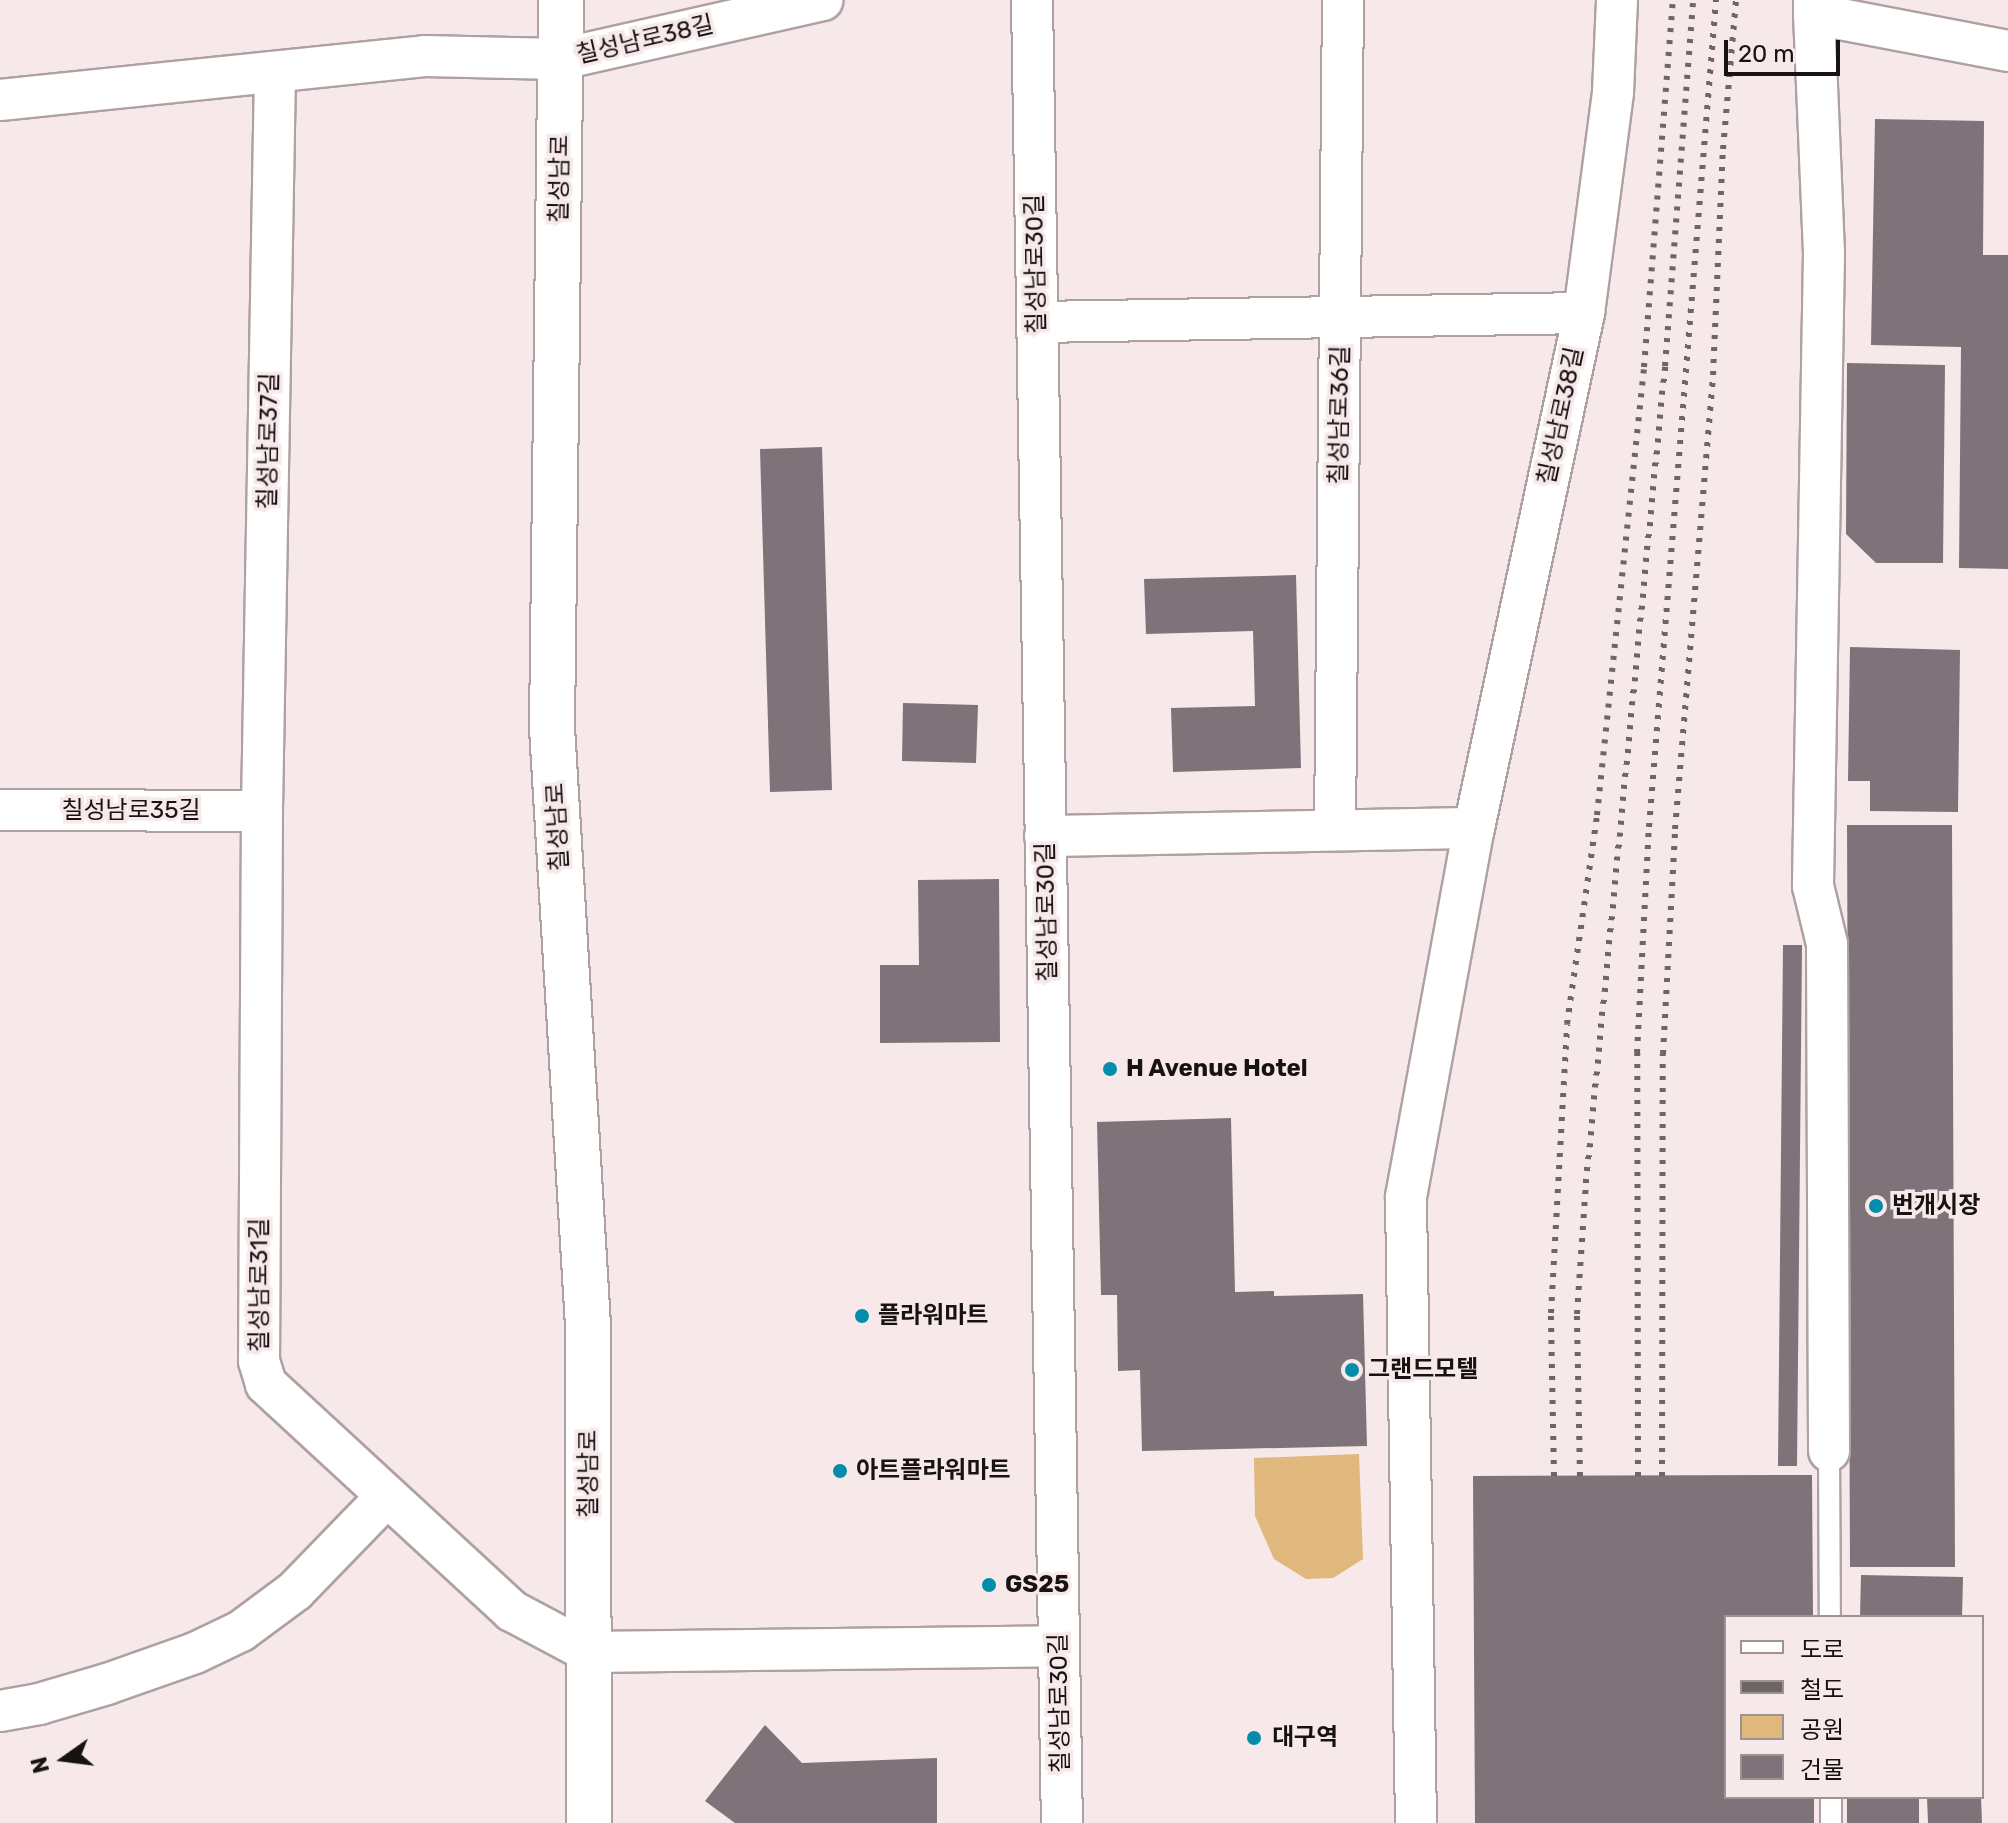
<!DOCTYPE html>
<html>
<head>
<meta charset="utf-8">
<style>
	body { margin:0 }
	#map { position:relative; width:2008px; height:1823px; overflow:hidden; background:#f7e8e9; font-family:Rubik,"Noto Sans KR",sans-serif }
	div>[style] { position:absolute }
	.green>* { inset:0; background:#e0b77d }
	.building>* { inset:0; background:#7e7379 }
	.roads { filter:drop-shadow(2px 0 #afa1a2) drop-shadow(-2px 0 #afa1a2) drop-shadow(0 2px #afa1a2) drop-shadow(0 -2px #afa1a2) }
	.service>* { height:20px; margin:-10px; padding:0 10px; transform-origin:10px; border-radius:10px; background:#fff }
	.minor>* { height:40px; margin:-20px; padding:0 20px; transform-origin:20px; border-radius:20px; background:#fff }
	.tertiary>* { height:44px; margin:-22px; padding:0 22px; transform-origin:22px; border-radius:22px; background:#fff }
	.rail>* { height:6px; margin-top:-3px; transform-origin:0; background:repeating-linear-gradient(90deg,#6e6566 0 4px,transparent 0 12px) }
	.dots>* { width:22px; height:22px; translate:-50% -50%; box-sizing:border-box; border:4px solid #f7e8e9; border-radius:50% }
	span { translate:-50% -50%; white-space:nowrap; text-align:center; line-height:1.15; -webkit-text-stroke:7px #f7e8e9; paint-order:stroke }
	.street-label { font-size:24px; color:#181313 }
	.poi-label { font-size:24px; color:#181313; font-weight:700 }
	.left { translate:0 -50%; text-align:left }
	.legend { position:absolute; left:1724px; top:1615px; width:260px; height:184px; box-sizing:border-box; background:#f7e8e9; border:2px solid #9e9393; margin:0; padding:10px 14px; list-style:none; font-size:24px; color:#181313 }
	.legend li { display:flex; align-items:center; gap:16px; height:40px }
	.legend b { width:40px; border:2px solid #9e9393 }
	.north { position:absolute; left:24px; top:1719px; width:80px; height:80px; -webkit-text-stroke:6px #f7e8e9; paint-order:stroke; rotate:256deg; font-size:22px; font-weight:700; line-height:32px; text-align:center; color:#181313 }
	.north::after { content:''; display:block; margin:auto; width:28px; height:36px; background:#181313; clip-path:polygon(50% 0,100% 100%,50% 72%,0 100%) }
	.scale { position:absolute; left:1724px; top:40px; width:116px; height:36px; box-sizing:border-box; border:4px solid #181313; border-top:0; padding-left:10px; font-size:24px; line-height:28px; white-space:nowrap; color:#181313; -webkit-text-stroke:6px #f7e8e9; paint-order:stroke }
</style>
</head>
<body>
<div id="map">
	<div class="green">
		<i style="clip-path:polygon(1359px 1454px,1363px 1559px,1333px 1578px,1306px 1579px,1274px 1559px,1255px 1516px,1254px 1458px)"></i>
	</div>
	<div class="building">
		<i style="clip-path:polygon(1875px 119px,1984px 121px,1983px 255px,2008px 255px,2008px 569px,1959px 568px,1961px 347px,1871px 345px)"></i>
		<i style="clip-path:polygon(1847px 363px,1945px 365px,1943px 563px,1876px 563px,1846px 534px)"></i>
		<i style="clip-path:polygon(822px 447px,832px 790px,770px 792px,760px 449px)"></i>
		<i style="clip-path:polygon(1296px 575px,1301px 768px,1173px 772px,1171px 708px,1255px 706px,1253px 631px,1146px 634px,1144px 579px)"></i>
		<i style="clip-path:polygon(1850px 647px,1960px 650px,1958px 812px,1870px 811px,1870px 781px,1848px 781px)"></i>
		<i style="clip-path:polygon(903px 703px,978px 705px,976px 763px,902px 761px)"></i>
		<i style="clip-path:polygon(1847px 825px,1952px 825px,1955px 1567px,1850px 1567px)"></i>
		<i style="clip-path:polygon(999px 879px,1000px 1042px,880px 1043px,880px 965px,919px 965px,918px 880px)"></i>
		<i style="clip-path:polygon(1783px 945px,1802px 945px,1797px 1466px,1778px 1466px)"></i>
		<i style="clip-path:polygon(1231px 1118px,1235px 1292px,1274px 1291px,1274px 1296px,1363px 1294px,1367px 1446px,1142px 1451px,1140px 1370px,1118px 1371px,1117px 1295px,1101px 1295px,1097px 1122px)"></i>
		<i style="clip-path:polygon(1812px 1475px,1813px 1617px,1726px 1617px,1726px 1797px,1814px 1797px,1814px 1823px,1475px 1823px,1473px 1476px)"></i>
		<i style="clip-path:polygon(1861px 1575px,1963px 1577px,1962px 1617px,1860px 1617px)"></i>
		<i style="clip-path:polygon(765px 1725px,802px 1763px,937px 1758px,937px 1823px,735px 1823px,705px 1801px)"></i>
		<i style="clip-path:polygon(1847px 1797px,1919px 1797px,1919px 1823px,1847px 1823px)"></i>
		<i style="clip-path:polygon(1927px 1797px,1981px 1797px,1982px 1823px,1928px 1823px)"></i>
	</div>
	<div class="roads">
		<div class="service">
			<i style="left:1829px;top:1451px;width:166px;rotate:89.7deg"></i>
			<i style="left:1831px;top:1797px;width:26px;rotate:90deg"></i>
		</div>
		<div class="minor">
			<i style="left:1032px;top:0;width:1823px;rotate:89.06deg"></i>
			<i style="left:1814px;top:0;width:14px;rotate:90deg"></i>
			<i style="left:1814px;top:14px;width:197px;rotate:10.8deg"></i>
			<i style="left:1814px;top:14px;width:239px;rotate:87.6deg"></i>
			<i style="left:1824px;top:253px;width:633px;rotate:91deg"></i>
			<i style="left:1813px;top:886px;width:60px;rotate:76.4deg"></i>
			<i style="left:1827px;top:944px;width:507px;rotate:89.77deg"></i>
			<i style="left:275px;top:72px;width:739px;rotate:91.01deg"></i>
			<i style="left:262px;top:811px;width:550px;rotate:90.31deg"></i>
			<i style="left:259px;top:1361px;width:24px;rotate:73deg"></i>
			<i style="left:266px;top:1384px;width:335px;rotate:42.7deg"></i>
			<i style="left:512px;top:1611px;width:87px;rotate:28deg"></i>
			<i style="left:589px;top:1652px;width:470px;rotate:-0.7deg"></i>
			<i style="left:0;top:100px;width:427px;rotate:-5.9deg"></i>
			<i style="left:425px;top:56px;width:136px;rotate:1.3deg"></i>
			<i style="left:561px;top:59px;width:268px;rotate:-12.7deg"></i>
			<i style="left:1037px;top:322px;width:547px;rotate:-0.94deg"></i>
			<i style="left:0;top:810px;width:262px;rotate:0.2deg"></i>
			<i style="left:1335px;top:830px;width:830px;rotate:-89.45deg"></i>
			<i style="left:1045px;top:836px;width:429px;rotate:-1.1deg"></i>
			<i style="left:0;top:1711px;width:40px;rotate:-10deg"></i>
			<i style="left:39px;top:1704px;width:71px;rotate:-16.4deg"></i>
			<i style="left:107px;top:1684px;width:93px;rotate:-19.4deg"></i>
			<i style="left:195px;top:1653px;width:51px;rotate:-25.6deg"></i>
			<i style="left:241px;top:1631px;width:67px;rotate:-36.5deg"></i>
			<i style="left:295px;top:1591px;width:132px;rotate:-45.9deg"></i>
			<i style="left:1416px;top:1823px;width:626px;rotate:-90.92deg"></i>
			<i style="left:1406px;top:1197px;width:375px;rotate:-79.6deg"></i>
			<i style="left:1474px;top:828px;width:527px;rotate:-77.94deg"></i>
			<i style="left:1584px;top:313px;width:223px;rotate:-82.5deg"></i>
			<i style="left:1613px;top:92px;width:92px;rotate:-87.5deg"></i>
		</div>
		<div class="tertiary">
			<i style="left:561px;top:0;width:728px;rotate:90.71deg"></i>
			<i style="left:552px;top:728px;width:598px;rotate:86.55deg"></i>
			<i style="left:588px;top:1325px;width:498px;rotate:89.9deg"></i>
		</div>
	</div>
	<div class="rail">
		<i style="left:1554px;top:1476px;width:163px;rotate:-91.1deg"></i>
		<i style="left:1551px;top:1313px;width:289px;rotate:-86.8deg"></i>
		<i style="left:1567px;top:1024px;width:211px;rotate:-81.8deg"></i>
		<i style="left:1597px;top:815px;width:450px;rotate:-84deg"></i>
		<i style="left:1644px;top:367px;width:368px;rotate:-85.5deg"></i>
		<i style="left:1580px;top:1476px;width:162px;rotate:-91.1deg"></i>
		<i style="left:1577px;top:1314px;width:131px;rotate:-86.1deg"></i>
		<i style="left:1586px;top:1183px;width:821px;rotate:-84.48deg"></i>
		<i style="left:1665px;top:366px;width:367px;rotate:-85.6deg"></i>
		<i style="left:1638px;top:1476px;width:423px;rotate:-90.1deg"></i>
		<i style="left:1637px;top:1053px;width:226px;rotate:-87deg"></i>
		<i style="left:1649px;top:827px;width:830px;rotate:-85.37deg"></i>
		<i style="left:1662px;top:1476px;width:422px;rotate:-89.9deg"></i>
		<i style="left:1663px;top:1054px;width:225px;rotate:-86.9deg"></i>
		<i style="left:1675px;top:829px;width:456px;rotate:-85.2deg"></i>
		<i style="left:1713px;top:375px;width:226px;rotate:-87.5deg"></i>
		<i style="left:1723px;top:149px;width:150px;rotate:-85deg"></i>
	</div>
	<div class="dots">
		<i style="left:1110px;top:1069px;background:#028dab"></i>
		<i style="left:1876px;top:1206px;background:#028dab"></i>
		<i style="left:862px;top:1316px;background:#028dab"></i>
		<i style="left:1352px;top:1370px;background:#028dab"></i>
		<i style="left:840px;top:1471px;background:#028dab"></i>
		<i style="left:989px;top:1585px;background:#028dab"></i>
		<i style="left:1254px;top:1738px;background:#028dab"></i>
	</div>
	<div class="street-label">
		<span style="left:645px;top:40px;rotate:-13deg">칠성남로38길</span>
		<span style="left:560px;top:179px;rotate:-89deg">칠성남로</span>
		<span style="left:1036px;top:264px;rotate:-91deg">칠성남로30길</span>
		<span style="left:1340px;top:415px;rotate:-89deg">칠성남로36길</span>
		<span style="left:1561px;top:416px;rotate:-78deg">칠성남로38길</span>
		<span style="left:269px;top:441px;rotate:-89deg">칠성남로37길</span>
		<span style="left:131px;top:811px">칠성남로35길</span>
		<span style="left:558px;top:827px;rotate:-93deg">칠성남로</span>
		<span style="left:1047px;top:912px;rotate:-91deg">칠성남로30길</span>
		<span style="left:260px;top:1285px;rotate:-90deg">칠성남로31길</span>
		<span style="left:589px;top:1474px;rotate:-90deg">칠성남로</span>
		<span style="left:1060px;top:1703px;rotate:-91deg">칠성남로30길</span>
	</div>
	<div class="poi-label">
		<span class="left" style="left:1126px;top:1069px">H Avenue Hotel</span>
		<span class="left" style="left:1892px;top:1206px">번개시장</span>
		<span class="left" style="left:878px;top:1316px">플라워마트</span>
		<span class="left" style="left:1368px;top:1370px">그랜드모텔</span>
		<span class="left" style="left:856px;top:1471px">아트플라워마트</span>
		<span class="left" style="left:1005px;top:1585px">GS25</span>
		<span class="left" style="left:1272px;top:1738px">대구역</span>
	</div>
	<ul class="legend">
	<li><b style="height:10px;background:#fff"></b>도로</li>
	<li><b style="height:10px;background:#6e6566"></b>철도</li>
	<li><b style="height:22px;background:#e0b77d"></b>공원</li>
	<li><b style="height:22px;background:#7e7379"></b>건물</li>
	</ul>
	<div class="north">N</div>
	<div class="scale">20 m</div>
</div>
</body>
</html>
